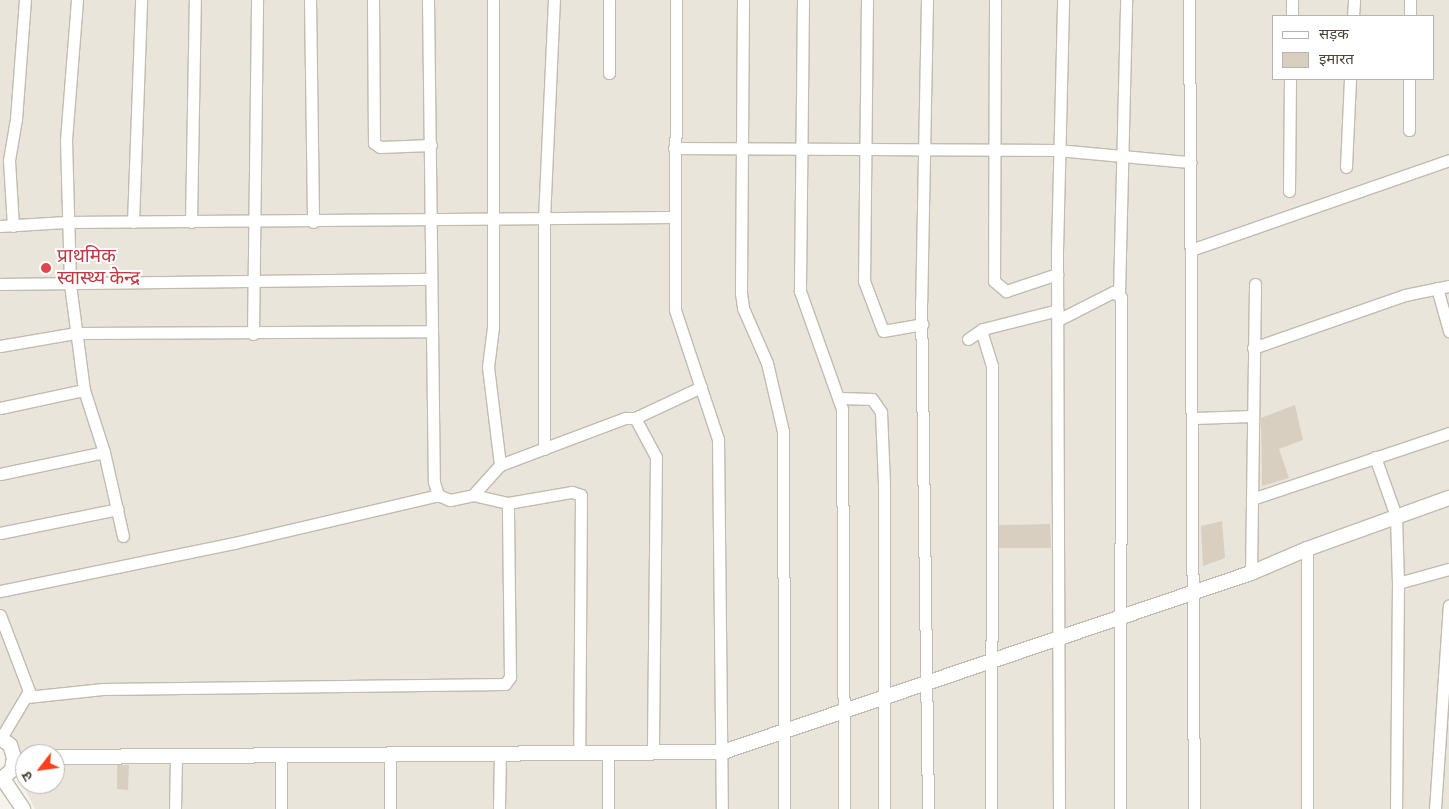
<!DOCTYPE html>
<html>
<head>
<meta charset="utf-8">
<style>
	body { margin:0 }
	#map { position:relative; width:1449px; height:809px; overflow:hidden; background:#f6f3ec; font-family:Signika,"Noto Sans Devanagari",sans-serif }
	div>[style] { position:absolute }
	.residential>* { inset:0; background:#eae5da }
	.building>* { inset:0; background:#d8cfc1 }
	.roads { filter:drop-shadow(1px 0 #c2bbae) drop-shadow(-1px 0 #c2bbae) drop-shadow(0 1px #c2bbae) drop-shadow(0 -1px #c2bbae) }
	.minor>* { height:11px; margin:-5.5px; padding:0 5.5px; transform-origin:5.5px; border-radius:5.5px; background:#fff }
	.tertiary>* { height:14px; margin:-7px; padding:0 7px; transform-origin:7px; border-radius:7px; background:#fff }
	.dots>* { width:14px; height:14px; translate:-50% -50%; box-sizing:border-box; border:2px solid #fff; border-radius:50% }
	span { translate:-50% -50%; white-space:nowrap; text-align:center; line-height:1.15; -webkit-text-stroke:4px #fff; paint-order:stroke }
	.health-label { font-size:19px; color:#be3a42 }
	.left { translate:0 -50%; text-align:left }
	.legend { position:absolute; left:1272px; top:15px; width:162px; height:65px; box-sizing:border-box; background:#fff; border:1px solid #b7b4b0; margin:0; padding:6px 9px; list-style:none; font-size:15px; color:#4b4439 }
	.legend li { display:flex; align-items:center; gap:10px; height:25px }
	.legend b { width:25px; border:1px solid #b7b4b0 }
	.north { position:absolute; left:15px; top:744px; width:50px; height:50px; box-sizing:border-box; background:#fff; border:1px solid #b7b4b0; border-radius:50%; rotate:240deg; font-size:14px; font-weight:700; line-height:20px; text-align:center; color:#4b4439 }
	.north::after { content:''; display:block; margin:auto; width:18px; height:22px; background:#fc3f1d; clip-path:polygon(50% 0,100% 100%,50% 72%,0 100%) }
</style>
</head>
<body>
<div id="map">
	<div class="residential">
		<i style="clip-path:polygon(evenodd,0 0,1449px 0,1449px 809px,35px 809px,0 741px,0 0,1273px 16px,1433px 16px,1433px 79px,1273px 79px,1273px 16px,0 0,25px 754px,55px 754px,55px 784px,25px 784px,25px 754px)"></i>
	</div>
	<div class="building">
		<i style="clip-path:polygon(1295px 405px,1303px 440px,1279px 449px,1289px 478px,1262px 486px,1261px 418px)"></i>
		<i style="clip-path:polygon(1222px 521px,1225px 558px,1203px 566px,1201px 526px)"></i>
		<i style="clip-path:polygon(1050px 524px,1051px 548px,999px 548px,999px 525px)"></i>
		<i style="clip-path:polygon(117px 765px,129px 765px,128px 790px,117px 789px)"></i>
	</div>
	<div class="roads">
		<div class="minor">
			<i style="left:77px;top:0;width:140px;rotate:94.5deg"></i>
			<i style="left:66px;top:140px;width:144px;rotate:88.4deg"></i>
			<i style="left:70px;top:284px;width:107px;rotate:82.5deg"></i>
			<i style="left:84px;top:390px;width:65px;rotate:72.1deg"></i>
			<i style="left:104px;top:452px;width:86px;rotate:77.3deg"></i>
			<i style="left:310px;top:0;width:222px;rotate:89.2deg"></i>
			<i style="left:373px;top:0;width:143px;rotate:89.6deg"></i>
			<i style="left:374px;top:143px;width:7px;rotate:34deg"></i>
			<i style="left:380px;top:147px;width:51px;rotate:-2.2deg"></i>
			<i style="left:428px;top:0;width:482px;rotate:89.3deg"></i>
			<i style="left:434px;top:482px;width:14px;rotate:73deg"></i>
			<i style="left:438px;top:495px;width:13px;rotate:23deg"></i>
			<i style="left:450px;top:500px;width:24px;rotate:-12deg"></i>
			<i style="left:473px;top:495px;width:36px;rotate:13deg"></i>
			<i style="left:508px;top:503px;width:65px;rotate:-9.8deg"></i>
			<i style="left:572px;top:492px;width:9px;rotate:18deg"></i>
			<i style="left:581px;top:495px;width:258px;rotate:90.4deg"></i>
			<i style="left:493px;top:0;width:327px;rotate:90deg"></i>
			<i style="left:493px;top:327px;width:40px;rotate:97.1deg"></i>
			<i style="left:488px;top:367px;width:99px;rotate:83deg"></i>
			<i style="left:676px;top:0;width:310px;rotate:90.2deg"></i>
			<i style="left:675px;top:310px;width:136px;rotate:71.6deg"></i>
			<i style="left:718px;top:439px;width:370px;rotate:89.4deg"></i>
			<i style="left:743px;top:0;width:293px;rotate:90.4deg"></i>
			<i style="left:741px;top:293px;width:15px;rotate:82deg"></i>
			<i style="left:743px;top:308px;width:60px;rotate:66.4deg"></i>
			<i style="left:767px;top:363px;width:70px;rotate:76.8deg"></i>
			<i style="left:783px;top:431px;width:378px;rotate:89.8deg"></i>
			<i style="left:803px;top:0;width:291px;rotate:90.6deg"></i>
			<i style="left:800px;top:291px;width:125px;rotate:70.4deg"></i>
			<i style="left:842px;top:409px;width:400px;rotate:89.7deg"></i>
			<i style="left:867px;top:0;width:281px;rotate:90.6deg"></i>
			<i style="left:864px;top:281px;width:53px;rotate:69.2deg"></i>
			<i style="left:883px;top:331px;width:40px;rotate:-10deg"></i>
			<i style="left:927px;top:0;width:302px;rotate:91.1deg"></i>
			<i style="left:921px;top:302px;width:507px;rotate:89.21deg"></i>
			<i style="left:995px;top:0;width:281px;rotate:90.2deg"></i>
			<i style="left:994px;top:281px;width:16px;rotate:40deg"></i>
			<i style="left:1006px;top:291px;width:54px;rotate:-18.4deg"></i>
			<i style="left:1189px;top:0;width:809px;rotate:89.65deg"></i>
			<i style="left:1292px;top:16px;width:16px;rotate:-90deg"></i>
			<i style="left:1353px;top:16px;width:16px;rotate:-86deg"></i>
			<i style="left:1410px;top:16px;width:16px;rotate:-90deg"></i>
			<i style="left:609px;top:73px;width:73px;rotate:-90deg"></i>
			<i style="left:1409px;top:130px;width:51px;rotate:-90deg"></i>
			<i style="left:674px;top:148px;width:383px;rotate:0.3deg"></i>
			<i style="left:1057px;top:150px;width:134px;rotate:5.2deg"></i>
			<i style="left:1346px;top:167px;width:88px;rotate:-87.4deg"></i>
			<i style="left:1289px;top:191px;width:112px;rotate:-89.5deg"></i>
			<i style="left:133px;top:222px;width:222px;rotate:-87.9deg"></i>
			<i style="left:191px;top:222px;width:222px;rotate:-89deg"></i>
			<i style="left:0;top:226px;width:66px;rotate:-3.5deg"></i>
			<i style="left:66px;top:222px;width:607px;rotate:-0.47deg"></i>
			<i style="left:13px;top:226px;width:66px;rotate:-93.5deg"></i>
			<i style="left:9px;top:160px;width:42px;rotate:-80.3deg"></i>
			<i style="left:16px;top:119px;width:119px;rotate:-85.7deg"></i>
			<i style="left:1191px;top:250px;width:273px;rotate:-19.2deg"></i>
			<i style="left:0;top:284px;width:430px;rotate:-0.7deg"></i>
			<i style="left:1437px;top:288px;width:45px;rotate:74.4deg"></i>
			<i style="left:1119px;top:294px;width:294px;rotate:-88.6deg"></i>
			<i style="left:1058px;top:320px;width:62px;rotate:-27deg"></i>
			<i style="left:1113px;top:292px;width:9px;rotate:32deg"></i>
			<i style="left:1121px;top:297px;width:512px;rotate:90.11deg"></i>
			<i style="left:981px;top:330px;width:37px;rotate:73deg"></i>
			<i style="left:992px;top:365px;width:444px;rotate:90.1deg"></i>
			<i style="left:253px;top:334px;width:334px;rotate:-89.3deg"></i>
			<i style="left:968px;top:339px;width:18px;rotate:-34deg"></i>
			<i style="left:983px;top:329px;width:77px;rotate:-14.2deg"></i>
			<i style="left:0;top:346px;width:76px;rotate:-9.8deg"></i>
			<i style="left:75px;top:333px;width:356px;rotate:-0.3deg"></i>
			<i style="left:1253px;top:348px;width:161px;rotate:-19.2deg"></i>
			<i style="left:1405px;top:295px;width:45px;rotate:-11.6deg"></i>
			<i style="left:840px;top:398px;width:32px;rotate:2deg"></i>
			<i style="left:872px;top:399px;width:16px;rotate:55deg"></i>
			<i style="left:881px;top:412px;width:71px;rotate:87.6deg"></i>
			<i style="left:884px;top:483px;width:326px;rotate:90deg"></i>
			<i style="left:0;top:408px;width:86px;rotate:-12.1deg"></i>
			<i style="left:635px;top:418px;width:73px;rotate:-25.2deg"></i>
			<i style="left:1193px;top:418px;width:60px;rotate:-1.9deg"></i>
			<i style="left:544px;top:449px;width:230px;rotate:-90deg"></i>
			<i style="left:544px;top:219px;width:219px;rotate:-87.4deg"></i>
			<i style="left:1375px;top:457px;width:63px;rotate:70.4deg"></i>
			<i style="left:1396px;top:516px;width:67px;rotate:88.3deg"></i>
			<i style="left:1398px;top:583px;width:226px;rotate:90.5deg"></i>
			<i style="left:0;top:474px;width:106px;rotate:-11.9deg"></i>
			<i style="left:473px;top:495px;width:40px;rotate:-48deg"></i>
			<i style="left:500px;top:465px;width:134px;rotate:-20.6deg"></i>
			<i style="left:625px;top:418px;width:10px"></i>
			<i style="left:635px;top:418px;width:44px;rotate:61.7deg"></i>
			<i style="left:656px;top:457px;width:296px;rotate:90.6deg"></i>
			<i style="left:1252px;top:499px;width:208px;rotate:-18.5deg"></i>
			<i style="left:0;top:533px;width:120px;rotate:-11.5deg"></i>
			<i style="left:1307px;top:549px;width:260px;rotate:90deg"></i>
			<i style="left:1251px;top:573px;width:289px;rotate:-89.2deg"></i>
			<i style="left:1398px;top:583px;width:53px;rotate:-15.4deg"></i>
			<i style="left:0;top:591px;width:239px;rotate:-11.6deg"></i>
			<i style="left:234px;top:543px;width:210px;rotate:-13.2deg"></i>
			<i style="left:0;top:615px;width:81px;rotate:69.1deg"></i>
			<i style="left:29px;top:691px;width:55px;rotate:120.8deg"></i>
			<i style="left:27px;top:697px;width:76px;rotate:-6deg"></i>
			<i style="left:103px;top:689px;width:402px;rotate:-0.7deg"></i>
			<i style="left:505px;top:684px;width:9px;rotate:-54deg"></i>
			<i style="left:510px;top:677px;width:174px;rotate:-90.7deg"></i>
			<i style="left:608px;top:752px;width:57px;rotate:90deg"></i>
			<i style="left:281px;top:756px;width:53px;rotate:90deg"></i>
			<i style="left:175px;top:809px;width:53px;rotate:-88.9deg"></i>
			<i style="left:390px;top:809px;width:55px;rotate:-90deg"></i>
			<i style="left:499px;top:809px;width:55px;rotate:-89deg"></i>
			<i style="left:1059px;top:809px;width:558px;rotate:-90.21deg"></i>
			<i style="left:1057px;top:251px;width:251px;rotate:-88.6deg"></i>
			<i style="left:1435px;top:809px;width:204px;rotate:-86.1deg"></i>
		</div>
		<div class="tertiary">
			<i style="left:0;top:738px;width:12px;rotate:35deg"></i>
			<i style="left:10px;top:745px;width:13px;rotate:72deg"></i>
			<i style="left:14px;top:757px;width:13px;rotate:99deg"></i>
			<i style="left:12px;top:770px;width:16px;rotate:140deg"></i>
			<i style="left:55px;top:757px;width:668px;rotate:-0.43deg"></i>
			<i style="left:723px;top:752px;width:558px;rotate:-18.73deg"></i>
			<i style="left:1251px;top:573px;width:61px;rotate:-23.2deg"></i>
			<i style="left:1307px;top:549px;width:151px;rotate:-19.8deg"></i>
			<i style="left:3px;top:779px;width:36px;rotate:56deg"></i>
		</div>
	</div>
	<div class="dots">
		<i style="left:46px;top:268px;background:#e0444e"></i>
	</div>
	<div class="health-label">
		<span class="left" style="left:57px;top:268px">प्राथमिक<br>स्वास्थ्य केन्द्र</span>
	</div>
	<ul class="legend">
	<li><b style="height:6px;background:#fff"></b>सड़क</li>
	<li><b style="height:14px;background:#d8cfc1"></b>इमारत</li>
	</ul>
	<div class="north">उ</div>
</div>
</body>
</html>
